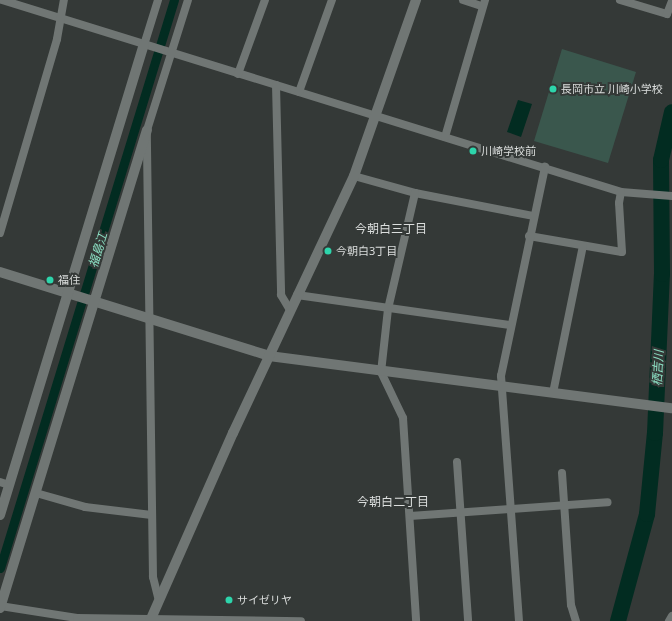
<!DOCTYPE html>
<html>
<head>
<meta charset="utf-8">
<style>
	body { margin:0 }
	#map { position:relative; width:672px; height:621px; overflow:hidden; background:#343937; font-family:"Noto Sans","Noto Sans JP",sans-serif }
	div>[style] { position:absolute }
	.green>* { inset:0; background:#3a574d }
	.water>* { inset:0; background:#022c21 }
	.canal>* { height:9px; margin:-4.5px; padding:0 4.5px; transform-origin:4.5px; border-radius:4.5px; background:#022c21 }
	.river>* { height:16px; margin:-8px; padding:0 8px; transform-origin:8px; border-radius:8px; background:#022c21 }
	.minor>* { height:8px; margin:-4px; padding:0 4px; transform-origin:4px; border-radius:4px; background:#707674 }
	.tertiary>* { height:10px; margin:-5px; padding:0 5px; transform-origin:5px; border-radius:5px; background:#707674 }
	.dots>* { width:11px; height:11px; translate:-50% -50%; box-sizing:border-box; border:2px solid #343937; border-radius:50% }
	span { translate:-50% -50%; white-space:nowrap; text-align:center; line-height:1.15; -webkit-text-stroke:4px #343937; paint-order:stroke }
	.poi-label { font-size:11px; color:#dbdedd }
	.left { translate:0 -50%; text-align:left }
	.neighbourhood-label { font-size:12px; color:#dbdedd }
	.water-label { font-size:12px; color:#8ce0c4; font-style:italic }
</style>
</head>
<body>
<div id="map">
	<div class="green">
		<i style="clip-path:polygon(562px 49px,636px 72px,608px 163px,534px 141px)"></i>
	</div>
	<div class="water">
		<i style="clip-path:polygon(518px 100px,532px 104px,521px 137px,507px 132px)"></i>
	</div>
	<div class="canal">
		<i style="left:0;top:568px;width:594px;rotate:-72.97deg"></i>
	</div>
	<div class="river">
		<i style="left:618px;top:621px;width:111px;rotate:-74.8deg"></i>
		<i style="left:647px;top:514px;width:81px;rotate:-84.4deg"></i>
		<i style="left:655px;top:433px;width:159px;rotate:-87.5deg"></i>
		<i style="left:662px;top:274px;width:114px;rotate:-90.5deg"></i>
		<i style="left:661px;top:160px;width:49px;rotate:-77.1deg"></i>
	</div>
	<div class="minor">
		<i style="left:2px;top:0;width:648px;rotate:17.23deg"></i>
		<i style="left:621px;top:192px;width:51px;rotate:4.5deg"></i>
		<i style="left:463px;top:0;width:20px;rotate:18deg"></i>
		<i style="left:620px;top:0;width:49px;rotate:16.6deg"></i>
		<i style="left:667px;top:14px;width:14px;rotate:-69deg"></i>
		<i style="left:144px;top:45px;width:47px;rotate:-72.7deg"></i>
		<i style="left:238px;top:74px;width:79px;rotate:-70deg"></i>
		<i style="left:276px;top:85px;width:210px;rotate:88.6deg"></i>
		<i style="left:281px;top:295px;width:17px;rotate:59deg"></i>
		<i style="left:299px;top:92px;width:98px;rotate:-70.3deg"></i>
		<i style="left:445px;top:137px;width:143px;rotate:-73.7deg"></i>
		<i style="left:354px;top:176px;width:63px;rotate:15.6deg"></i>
		<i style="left:415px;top:193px;width:120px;rotate:11deg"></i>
		<i style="left:415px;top:193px;width:119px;rotate:103.1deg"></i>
		<i style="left:388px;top:309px;width:63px;rotate:96.3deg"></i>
		<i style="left:381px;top:372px;width:51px;rotate:64.4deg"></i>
		<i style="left:403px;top:418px;width:203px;rotate:86.3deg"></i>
		<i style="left:0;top:233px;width:202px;rotate:-73.6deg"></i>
		<i style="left:57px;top:39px;width:40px;rotate:-80deg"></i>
		<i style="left:529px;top:236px;width:94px;rotate:9.8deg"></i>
		<i style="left:622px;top:252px;width:49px;rotate:-93.5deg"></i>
		<i style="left:619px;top:203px;width:11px;rotate:-80deg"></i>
		<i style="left:297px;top:295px;width:215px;rotate:8deg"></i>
		<i style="left:553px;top:393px;width:150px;rotate:-78.5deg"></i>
		<i style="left:457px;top:462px;width:159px;rotate:86deg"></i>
		<i style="left:562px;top:473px;width:132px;rotate:86.1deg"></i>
		<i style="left:571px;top:605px;width:17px;rotate:73deg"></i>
		<i style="left:0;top:482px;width:9px;rotate:18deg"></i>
		<i style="left:36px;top:493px;width:51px;rotate:15.9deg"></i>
		<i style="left:85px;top:507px;width:67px;rotate:6.8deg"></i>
		<i style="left:410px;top:516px;width:198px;rotate:-4deg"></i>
		<i style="left:158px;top:597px;width:21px;rotate:-104deg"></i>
		<i style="left:153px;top:577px;width:447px;rotate:-90.8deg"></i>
		<i style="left:147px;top:130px;width:136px;rotate:-72.5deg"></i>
		<i style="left:0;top:606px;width:78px;rotate:8.9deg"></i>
		<i style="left:77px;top:618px;width:224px;rotate:0.8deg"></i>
		<i style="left:519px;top:621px;width:246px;rotate:-94.2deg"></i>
		<i style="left:501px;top:376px;width:214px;rotate:-78.1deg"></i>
		<i style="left:669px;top:621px;width:6px;rotate:-59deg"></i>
	</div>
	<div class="tertiary">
		<i style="left:0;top:272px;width:282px;rotate:17.3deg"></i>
		<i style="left:269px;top:356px;width:406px;rotate:7.4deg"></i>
		<i style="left:0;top:515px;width:492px;rotate:-73deg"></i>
		<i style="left:0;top:608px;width:500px;rotate:-72.91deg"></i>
		<i style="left:150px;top:621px;width:206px;rotate:-66.2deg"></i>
		<i style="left:233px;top:433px;width:284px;rotate:-64.8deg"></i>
		<i style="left:354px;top:176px;width:187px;rotate:-70.6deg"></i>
	</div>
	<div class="dots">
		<i style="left:553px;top:89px;background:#2dd5ab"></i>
		<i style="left:473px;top:151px;background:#2dd5ab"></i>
		<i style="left:328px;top:251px;background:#2dd5ab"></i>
		<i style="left:50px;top:280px;background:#2dd5ab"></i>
		<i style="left:229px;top:600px;background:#2dd5ab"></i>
	</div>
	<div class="poi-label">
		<span class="left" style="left:561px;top:89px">長岡市立 川崎小学校</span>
		<span class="left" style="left:481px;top:151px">川崎学校前</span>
		<span class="left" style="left:336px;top:251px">今朝白3丁目</span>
		<span class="left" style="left:58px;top:280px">福住</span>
		<span class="left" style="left:237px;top:600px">サイゼリヤ</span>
	</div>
	<div class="neighbourhood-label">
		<span style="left:391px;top:229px">今朝白三丁目</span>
		<span style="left:393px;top:502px">今朝白二丁目</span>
	</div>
	<div class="water-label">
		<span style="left:98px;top:250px;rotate:-73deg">福島江</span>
		<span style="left:658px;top:368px;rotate:-87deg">栖吉川</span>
	</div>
</div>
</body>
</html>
